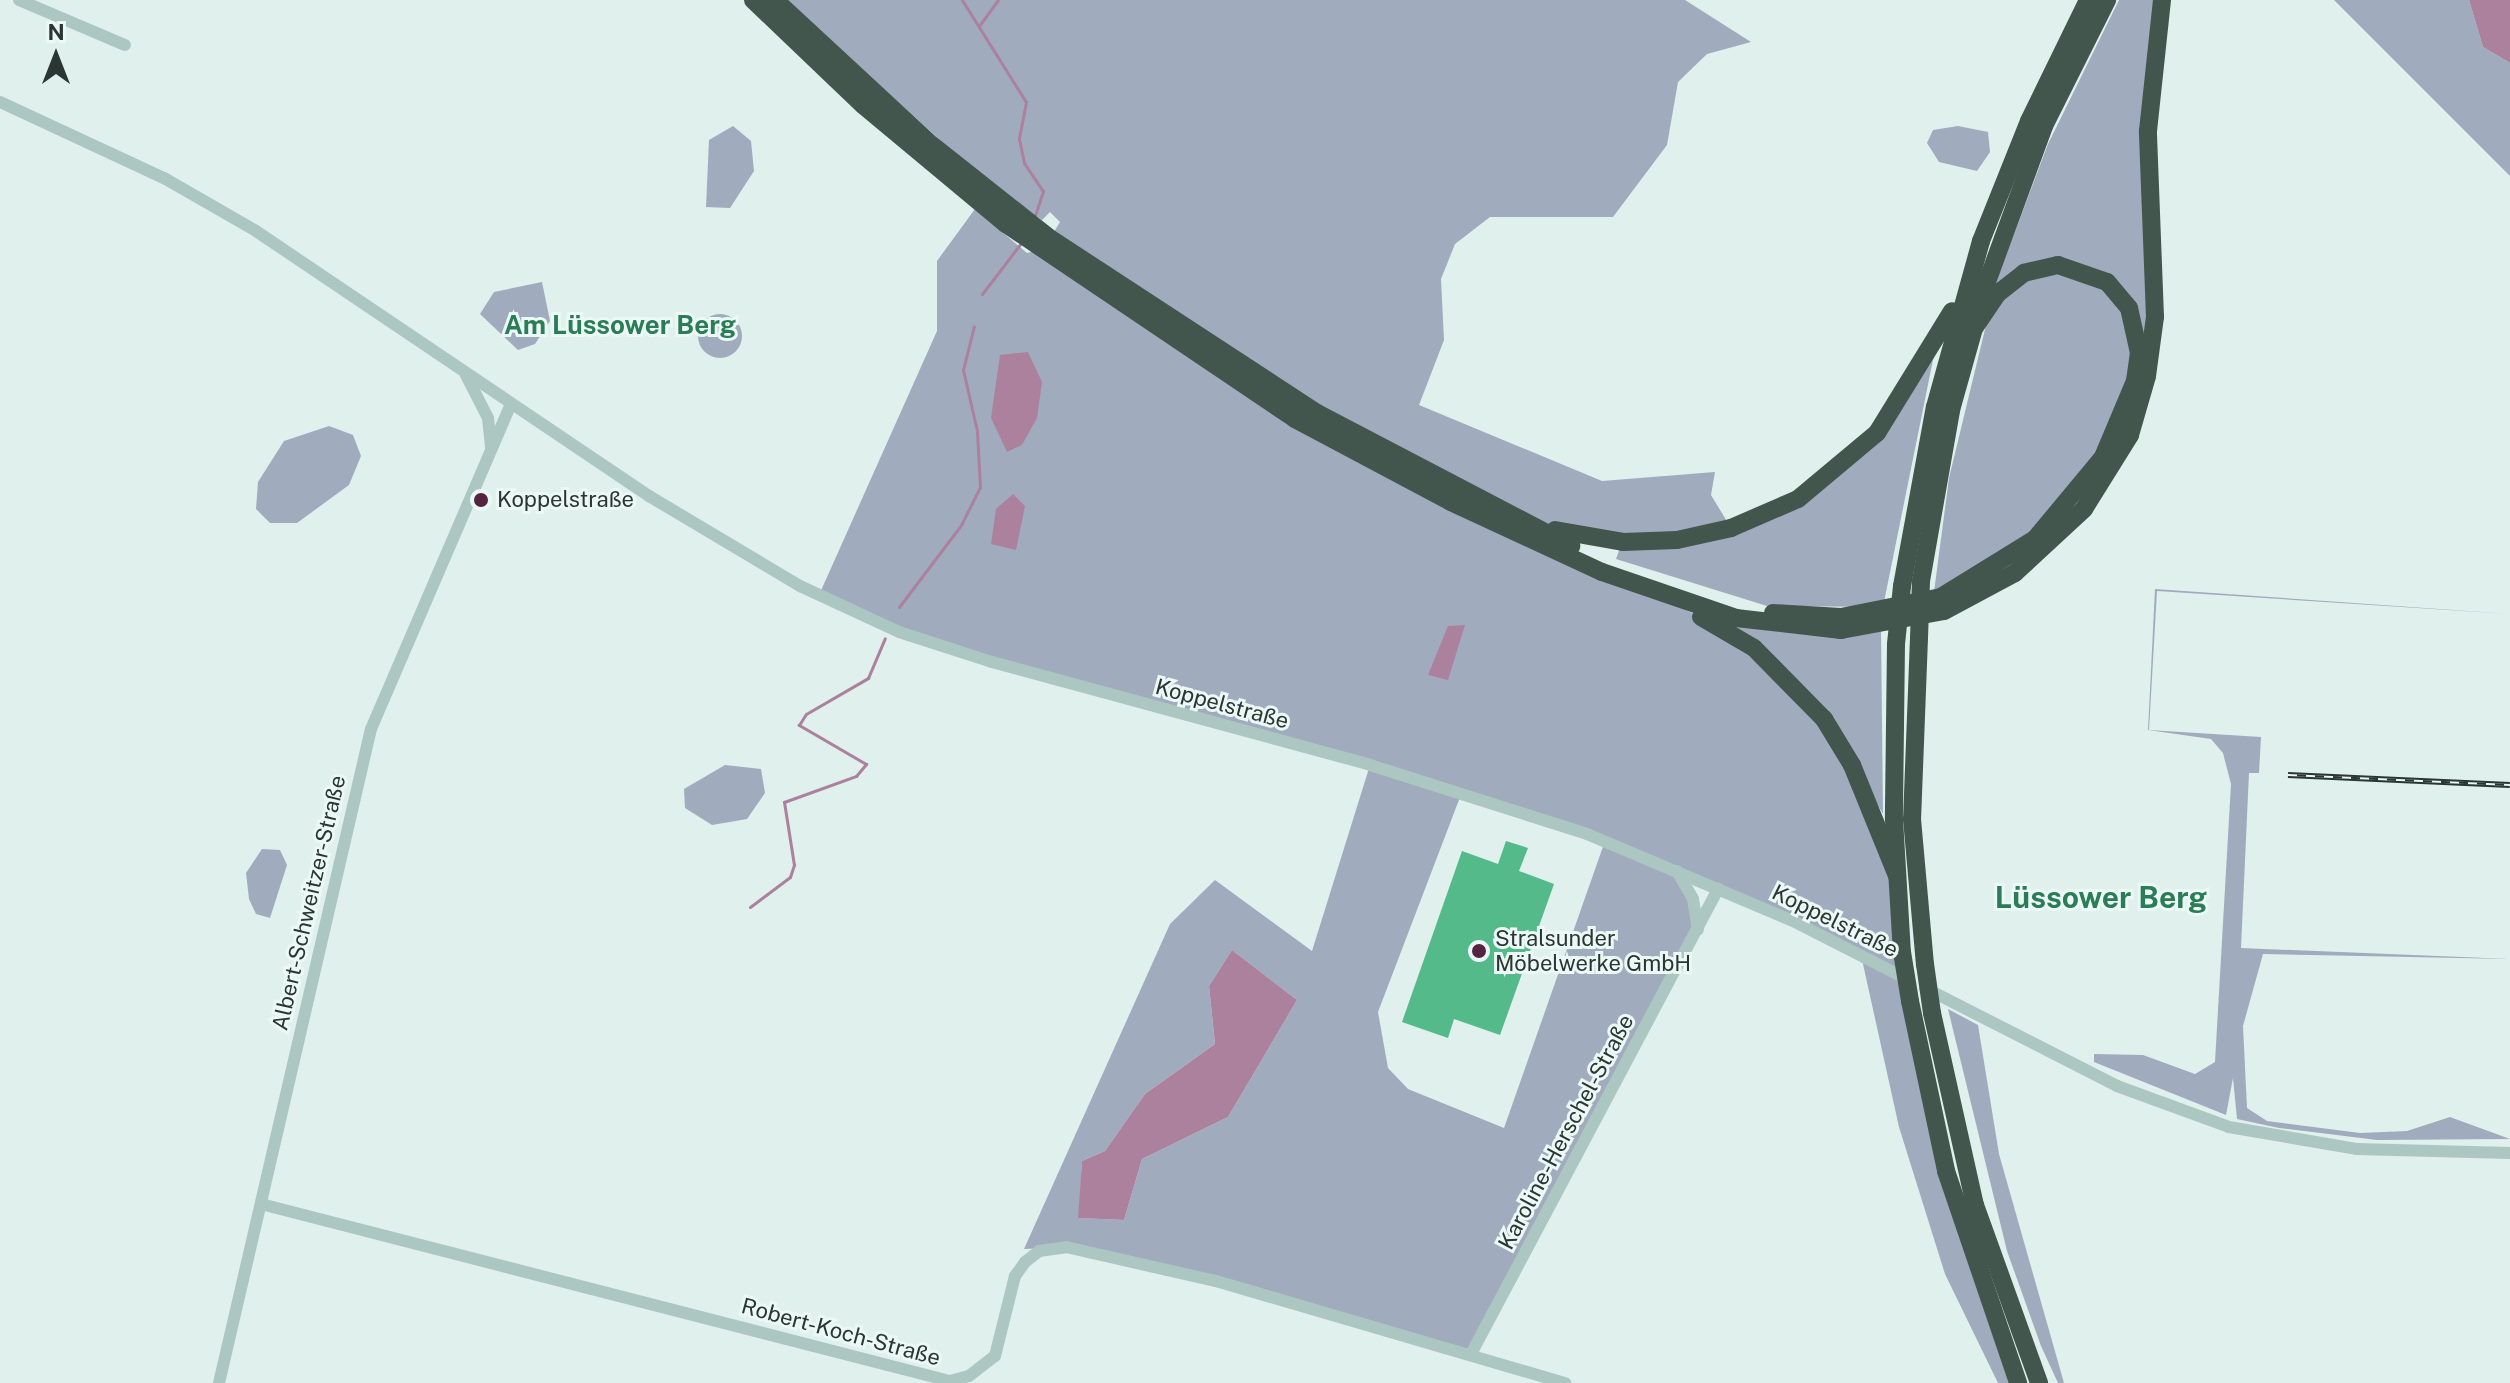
<!DOCTYPE html>
<html>
<head>
<meta charset="utf-8">
<style>
	body { margin:0 }
	#map { position:relative; width:2510px; height:1383px; overflow:hidden; background:#dff0ed; font-family:"Public Sans",sans-serif }
	div>[style] { position:absolute }
	.green>* { inset:0; background:#a1abbe }
	.round { border-radius:50% }
	.water>* { inset:0; background:#ab819d }
	.stream>* { height:3px; margin:-1.5px; padding:0 1.5px; transform-origin:1.5px; border-radius:1.5px; background:#ab819d }
	.building>* { inset:0; background:#54ba8a }
	.minor>* { height:12px; margin:-6px; padding:0 6px; transform-origin:6px; border-radius:6px; background:#acc7c1 }
	.highway>* { height:18px; margin:-9px; padding:0 9px; transform-origin:9px; border-radius:9px; background:#42564e }
	.rail>* { height:6px; margin-top:-3px; transform-origin:0; background:repeating-linear-gradient(90deg,#ebf8f6 0 9px,#2a3632 0 18px); box-sizing:border-box; border-block:2px solid #2a3632 }
	.highway-bridge>* { height:18px; margin:-9px; padding:0 9px; transform-origin:9px; border-radius:9px; background:#42564e }
	.dots>* { width:22px; height:22px; translate:-50% -50%; box-sizing:border-box; border:4px solid #ebf8f6; border-radius:50% }
	span { translate:-50% -50%; white-space:nowrap; text-align:center; line-height:1.15; -webkit-text-stroke:6px #ebf8f6; paint-order:stroke }
	.poi-label { font-size:22px; color:#2a3632 }
	.left { translate:0 -50%; text-align:left }
	.street-label { font-size:22px; color:#2a3632 }
	.quarter-label { font-size:26px; color:#2b7d57; font-weight:700 }
	.district-label { font-size:30px; color:#2b7d57; font-weight:700 }
	.north { position:absolute; left:16px; top:16px; width:80px; height:80px; -webkit-text-stroke:6px #ebf8f6; paint-order:stroke; rotate:0deg; font-size:22px; font-weight:700; line-height:32px; text-align:center; color:#2a3632 }
	.north::after { content:''; display:block; margin:auto; width:28px; height:36px; background:#2a3632; clip-path:polygon(50% 0,100% 100%,50% 72%,0 100%) }
</style>
</head>
<body>
<div id="map">
	<div class="green">
		<i style="clip-path:polygon(786px 0,1685px 0,1751px 42px,1707px 54px,1678px 82px,1667px 145px,1613px 217px,1490px 217px,1455px 244px,1441px 279px,1444px 340px,1419px 405px,1602px 481px,1715px 472px,1711px 495px,1731px 528px,1677px 540px,1529px 524px,1388px 453px,1054px 232px,1060px 222px,1050px 212px,1042px 220px,973px 170px)"></i>
		<i style="clip-path:polygon(2119px 0,2157px 0,2144px 119px,2150px 316px,2137px 394px,2097px 484px,2041px 547px,2001px 577px,1933px 609px,1933px 603px,2011px 563px,2057px 524px,2099px 472px,2137px 385px,2141px 325px,2133px 304px,2102px 271px,2047px 260px,1995px 285px,2048px 144px)"></i>
		<i style="clip-path:polygon(2334px 0,2469px 0,2483px 47px,2510px 63px,2510px 176px)"></i>
		<i style="clip-path:polygon(733px 126px,751px 141px,754px 171px,730px 208px,706px 207px,709px 140px)"></i>
		<i style="clip-path:polygon(1958px 126px,1988px 132px,1990px 152px,1977px 171px,1939px 162px,1927px 143px,1933px 130px)"></i>
		<i style="clip-path:polygon(evenodd,975px 209px,1027px 253px,1040px 250px,1622px 580px,1707px 620px,1824px 719px,1897px 876px,1920px 1054px,2018px 1383px,1998px 1383px,1945px 1274px,1899px 1127px,1861px 955px,1678px 872px,1698px 930px,1471px 1354px,1066px 1247px,1024px 1249px,1170px 924px,1215px 880px,1312px 951px,1370px 765px,992px 662px,819px 595px,937px 331px,937px 261px,975px 209px,1462px 792px,1605px 841px,1504px 1128px,1408px 1089px,1388px 1068px,1378px 1012px,1462px 792px,975px 209px,1232px 950px,1297px 1000px,1228px 1117px,1142px 1159px,1124px 1220px,1079px 1218px,1082px 1161px,1105px 1151px,1145px 1094px,1215px 1044px,1209px 986px,1232px 950px)"></i>
		<i style="clip-path:polygon(2080px 271px,2124px 307px,2133px 362px,2110px 433px,2046px 524px,1934px 592px,1949px 478px,1987px 321px,2018px 280px)"></i>
		<i style="clip-path:polygon(542px 282px,550px 321px,535px 344px,518px 350px,480px 314px,494px 292px)"></i>
		<i class="round" style="left:698px;top:314px;width:44px;height:44px"></i>
		<i style="clip-path:polygon(1935px 350px,1883px 607px,1767px 606px,1616px 559px,1621px 545px,1667px 545px,1821px 489px)"></i>
		<i style="clip-path:polygon(329px 426px,353px 435px,361px 456px,349px 485px,297px 523px,270px 523px,256px 509px,258px 482px,284px 441px)"></i>
		<i style="clip-path:polygon(2155px 589px,2510px 614px,2157px 591px,2149px 730px,2261px 737px,2259px 773px,2249px 773px,2241px 948px,2510px 959px,2263px 954px,2243px 1026px,2247px 1108px,2267px 1121px,2360px 1133px,2407px 1131px,2450px 1117px,2510px 1139px,2377px 1140px,2279px 1128px,2237px 1119px,2233px 1078px,2226px 1115px,2094px 1062px,2094px 1054px,2143px 1055px,2195px 1074px,2215px 1062px,2231px 784px,2223px 753px,2211px 739px,2148px 730px)"></i>
		<i style="clip-path:polygon(1724px 618px,1881px 628px,1883px 814px,1818px 702px)"></i>
		<i style="clip-path:polygon(725px 765px,761px 769px,765px 793px,747px 819px,712px 825px,685px 808px,684px 789px)"></i>
		<i style="clip-path:polygon(262px 849px,280px 850px,287px 865px,270px 918px,256px 914px,249px 899px,246px 873px)"></i>
		<i style="clip-path:polygon(1948px 1009px,1978px 1025px,1999px 1154px,2064px 1383px,2058px 1383px,2041px 1346px,2007px 1251px)"></i>
	</div>
	<div class="water">
		<i style="clip-path:polygon(2469px 0,2510px 0,2510px 63px,2483px 47px)"></i>
		<i style="clip-path:polygon(1028px 352px,1042px 382px,1037px 418px,1022px 445px,1007px 452px,991px 418px,1000px 355px)"></i>
		<i style="clip-path:polygon(1013px 494px,1025px 506px,1016px 550px,991px 544px,996px 509px)"></i>
		<i style="clip-path:polygon(1465px 625px,1448px 680px,1428px 675px,1448px 626px)"></i>
		<i style="clip-path:polygon(1232px 950px,1297px 1000px,1228px 1117px,1142px 1159px,1124px 1220px,1078px 1218px,1082px 1161px,1105px 1151px,1145px 1094px,1215px 1044px,1209px 986px)"></i>
	</div>
	<div class="stream">
		<i style="left:962px;top:0;width:120px;rotate:57.9deg"></i>
		<i style="left:1026px;top:102px;width:38px;rotate:101deg"></i>
		<i style="left:1019px;top:139px;width:25px;rotate:78deg"></i>
		<i style="left:1024px;top:163px;width:34px;rotate:56deg"></i>
		<i style="left:1043px;top:191px;width:25px;rotate:108deg"></i>
		<i style="left:979px;top:26px;width:32px;rotate:-54deg"></i>
		<i style="left:982px;top:294px;width:64px;rotate:-52.6deg"></i>
		<i style="left:899px;top:607px;width:103px;rotate:-52.9deg"></i>
		<i style="left:961px;top:525px;width:42px;rotate:-63.4deg"></i>
		<i style="left:980px;top:487px;width:56px;rotate:-93.1deg"></i>
		<i style="left:977px;top:431px;width:63px;rotate:-102.9deg"></i>
		<i style="left:963px;top:370px;width:45px;rotate:-76deg"></i>
		<i style="left:750px;top:907px;width:50px;rotate:-36.9deg"></i>
		<i style="left:790px;top:877px;width:13px;rotate:-72deg"></i>
		<i style="left:794px;top:865px;width:64px;rotate:-99deg"></i>
		<i style="left:784px;top:802px;width:77px;rotate:-19.9deg"></i>
		<i style="left:856px;top:776px;width:16px;rotate:-50deg"></i>
		<i style="left:866px;top:764px;width:78px;rotate:-149.8deg"></i>
		<i style="left:799px;top:725px;width:13px;rotate:-58deg"></i>
		<i style="left:806px;top:714px;width:72px;rotate:-30.1deg"></i>
		<i style="left:868px;top:678px;width:43px;rotate:-67deg"></i>
	</div>
	<div class="building">
		<i style="clip-path:polygon(1506px 841px,1528px 848px,1519px 871px,1554px 884px,1500px 1035px,1454px 1019px,1448px 1038px,1402px 1022px,1462px 851px,1498px 864px)"></i>
	</div>
	<div class="minor">
		<i style="left:19px;top:0;width:115px;rotate:23deg"></i>
		<i style="left:0;top:102px;width:181px;rotate:24.9deg"></i>
		<i style="left:164px;top:178px;width:106px;rotate:29.9deg"></i>
		<i style="left:256px;top:231px;width:474px;rotate:34deg"></i>
		<i style="left:649px;top:496px;width:176px;rotate:30.8deg"></i>
		<i style="left:800px;top:586px;width:109px;rotate:24.9deg"></i>
		<i style="left:899px;top:632px;width:98px;rotate:17.9deg"></i>
		<i style="left:992px;top:662px;width:392px;rotate:15.2deg"></i>
		<i style="left:1370px;top:765px;width:228px;rotate:17.6deg"></i>
		<i style="left:1587px;top:834px;width:221px;rotate:22.9deg"></i>
		<i style="left:1791px;top:920px;width:132px;rotate:27deg"></i>
		<i style="left:466px;top:375px;width:48px;rotate:62.9deg"></i>
		<i style="left:488px;top:418px;width:28px;rotate:84deg"></i>
		<i style="left:1677px;top:871px;width:32px;rotate:60deg"></i>
		<i style="left:1693px;top:899px;width:31px;rotate:81deg"></i>
		<i style="left:1925px;top:988px;width:216px;rotate:27deg"></i>
		<i style="left:2117px;top:1086px;width:119px;rotate:20.1deg"></i>
		<i style="left:2229px;top:1127px;width:129px;rotate:9.8deg"></i>
		<i style="left:2356px;top:1149px;width:154px;rotate:1.5deg"></i>
		<i style="left:261px;top:1204px;width:711px;rotate:14.41deg"></i>
		<i style="left:950px;top:1381px;width:20px;rotate:-15deg"></i>
		<i style="left:969px;top:1376px;width:33px;rotate:-38deg"></i>
		<i style="left:995px;top:1356px;width:82px;rotate:-76deg"></i>
		<i style="left:1015px;top:1276px;width:17px;rotate:-54deg"></i>
		<i style="left:1025px;top:1262px;width:18px;rotate:-38deg"></i>
		<i style="left:1039px;top:1251px;width:27px;rotate:-8deg"></i>
		<i style="left:1066px;top:1247px;width:154px;rotate:12.8deg"></i>
		<i style="left:1216px;top:1281px;width:364px;rotate:16.3deg"></i>
		<i style="left:1471px;top:1354px;width:527px;rotate:-62.02deg"></i>
		<i style="left:219px;top:1383px;width:671px;rotate:-76.92deg"></i>
		<i style="left:371px;top:729px;width:354px;rotate:-66.7deg"></i>
	</div>
	<div class="highway">
		<i style="left:753px;top:0;width:152px;rotate:43.7deg"></i>
		<i style="left:863px;top:105px;width:186px;rotate:39.8deg"></i>
		<i style="left:1006px;top:224px;width:349px;rotate:34deg"></i>
		<i style="left:1295px;top:419px;width:177px;rotate:28deg"></i>
		<i style="left:1451px;top:502px;width:166px;rotate:24.9deg"></i>
		<i style="left:1602px;top:572px;width:142px;rotate:18.9deg"></i>
		<i style="left:1736px;top:618px;width:106px;rotate:6.5deg"></i>
		<i style="left:1841px;top:630px;width:105px;rotate:-10.5deg"></i>
		<i style="left:1944px;top:611px;width:81px;rotate:-28.2deg"></i>
		<i style="left:2015px;top:573px;width:94px;rotate:-42.8deg"></i>
		<i style="left:2084px;top:509px;width:87px;rotate:-58.1deg"></i>
		<i style="left:2130px;top:435px;width:61px;rotate:-73.9deg"></i>
		<i style="left:2147px;top:376px;width:60px;rotate:-82.3deg"></i>
		<i style="left:2155px;top:317px;width:186px;rotate:-92.2deg"></i>
		<i style="left:2148px;top:131px;width:132px;rotate:-83.9deg"></i>
		<i style="left:775px;top:0;width:207px;rotate:42.8deg"></i>
		<i style="left:927px;top:141px;width:154px;rotate:38.4deg"></i>
		<i style="left:1048px;top:237px;width:321px;rotate:33.2deg"></i>
		<i style="left:1317px;top:413px;width:287px;rotate:27.6deg"></i>
		<i style="left:1555px;top:530px;width:69px;rotate:10deg"></i>
		<i style="left:1623px;top:542px;width:54px;rotate:-2.1deg"></i>
		<i style="left:1677px;top:540px;width:55px;rotate:-12.5deg"></i>
		<i style="left:1731px;top:528px;width:73px;rotate:-23.4deg"></i>
		<i style="left:1798px;top:499px;width:103px;rotate:-39.9deg"></i>
		<i style="left:1877px;top:433px;width:143px;rotate:-58.4deg"></i>
		<i style="left:1921px;top:581px;width:174px;rotate:-80deg"></i>
		<i style="left:1951px;top:410px;width:133px;rotate:-74.3deg"></i>
		<i style="left:1987px;top:282px;width:166px;rotate:-69.9deg"></i>
		<i style="left:2044px;top:126px;width:141px;rotate:-63.4deg"></i>
		<i style="left:1902px;top:586px;width:182px;rotate:-79.6deg"></i>
		<i style="left:1935px;top:407px;width:172px;rotate:-74.5deg"></i>
		<i style="left:1981px;top:241px;width:129px;rotate:-68.2deg"></i>
		<i style="left:2029px;top:121px;width:135px;rotate:-64deg"></i>
		<i style="left:1773px;top:613px;width:68px;rotate:3.4deg"></i>
		<i style="left:1841px;top:617px;width:102px;rotate:-11.3deg"></i>
		<i style="left:1941px;top:597px;width:110px;rotate:-31.7deg"></i>
		<i style="left:2035px;top:539px;width:107px;rotate:-50.3deg"></i>
		<i style="left:2103px;top:457px;width:82px;rotate:-67.2deg"></i>
		<i style="left:2135px;top:381px;width:28px;rotate:-82deg"></i>
		<i style="left:2139px;top:353px;width:46px;rotate:-102.5deg"></i>
		<i style="left:2129px;top:308px;width:34px;rotate:-130deg"></i>
		<i style="left:2107px;top:282px;width:52px;rotate:-160.9deg"></i>
		<i style="left:2058px;top:265px;width:35px;rotate:167deg"></i>
		<i style="left:2024px;top:273px;width:33px;rotate:142deg"></i>
		<i style="left:1998px;top:293px;width:48px;rotate:124deg"></i>
		<i style="left:1701px;top:617px;width:61px;rotate:30.3deg"></i>
		<i style="left:1754px;top:648px;width:100px;rotate:45.4deg"></i>
		<i style="left:1824px;top:719px;width:54px;rotate:58.7deg"></i>
		<i style="left:1852px;top:765px;width:120px;rotate:67.9deg"></i>
		<i style="left:1919px;top:638px;width:181px;rotate:92.2deg"></i>
		<i style="left:1912px;top:819px;width:146px;rotate:84.9deg"></i>
		<i style="left:1896px;top:644px;width:175px;rotate:90.7deg"></i>
		<i style="left:1894px;top:819px;width:133px;rotate:86.6deg"></i>
		<i style="left:1910px;top:1001px;width:174px;rotate:78deg"></i>
		<i style="left:1946px;top:1171px;width:224px;rotate:71.2deg"></i>
		<i style="left:1932px;top:1013px;width:197px;rotate:77.4deg"></i>
		<i style="left:1975px;top:1205px;width:189px;rotate:70.2deg"></i>
	</div>
	<div class="rail">
		<i style="left:2288px;top:775px;width:222px;rotate:2.6deg"></i>
	</div>
	<div class="highway-bridge">
		<i style="left:1919px;top:638px;width:57px;rotate:-88deg"></i>
		<i style="left:1896px;top:644px;width:58px;rotate:-84.1deg"></i>
		<i style="left:1902px;top:952px;width:50px;rotate:80.7deg"></i>
		<i style="left:1925px;top:964px;width:49px;rotate:81.9deg"></i>
	</div>
	<div class="dots">
		<i style="left:481px;top:500px;background:#542443"></i>
		<i style="left:1479px;top:951px;background:#542443"></i>
	</div>
	<div class="poi-label">
		<span class="left" style="left:497px;top:500px">Koppelstraße</span>
		<span class="left" style="left:1495px;top:951px">Stralsunder<br>Möbelwerke GmbH</span>
	</div>
	<div class="street-label">
		<span style="left:1222px;top:704px;rotate:15deg">Koppelstraße</span>
		<span style="left:309px;top:903px;rotate:-77deg">Albert-Schweitzer-Straße</span>
		<span style="left:1835px;top:921px;rotate:26deg">Koppelstraße</span>
		<span style="left:1566px;top:1132px;rotate:-62deg">Karoline-Herschel-Straße</span>
		<span style="left:841px;top:1332px;rotate:15deg">Robert-Koch-Straße</span>
	</div>
	<div class="quarter-label">
		<span style="left:620px;top:325px">Am Lüssower Berg</span>
	</div>
	<div class="district-label">
		<span style="left:2101px;top:897px">Lüssower Berg</span>
	</div>
	<div class="north">N</div>
</div>
</body>
</html>
